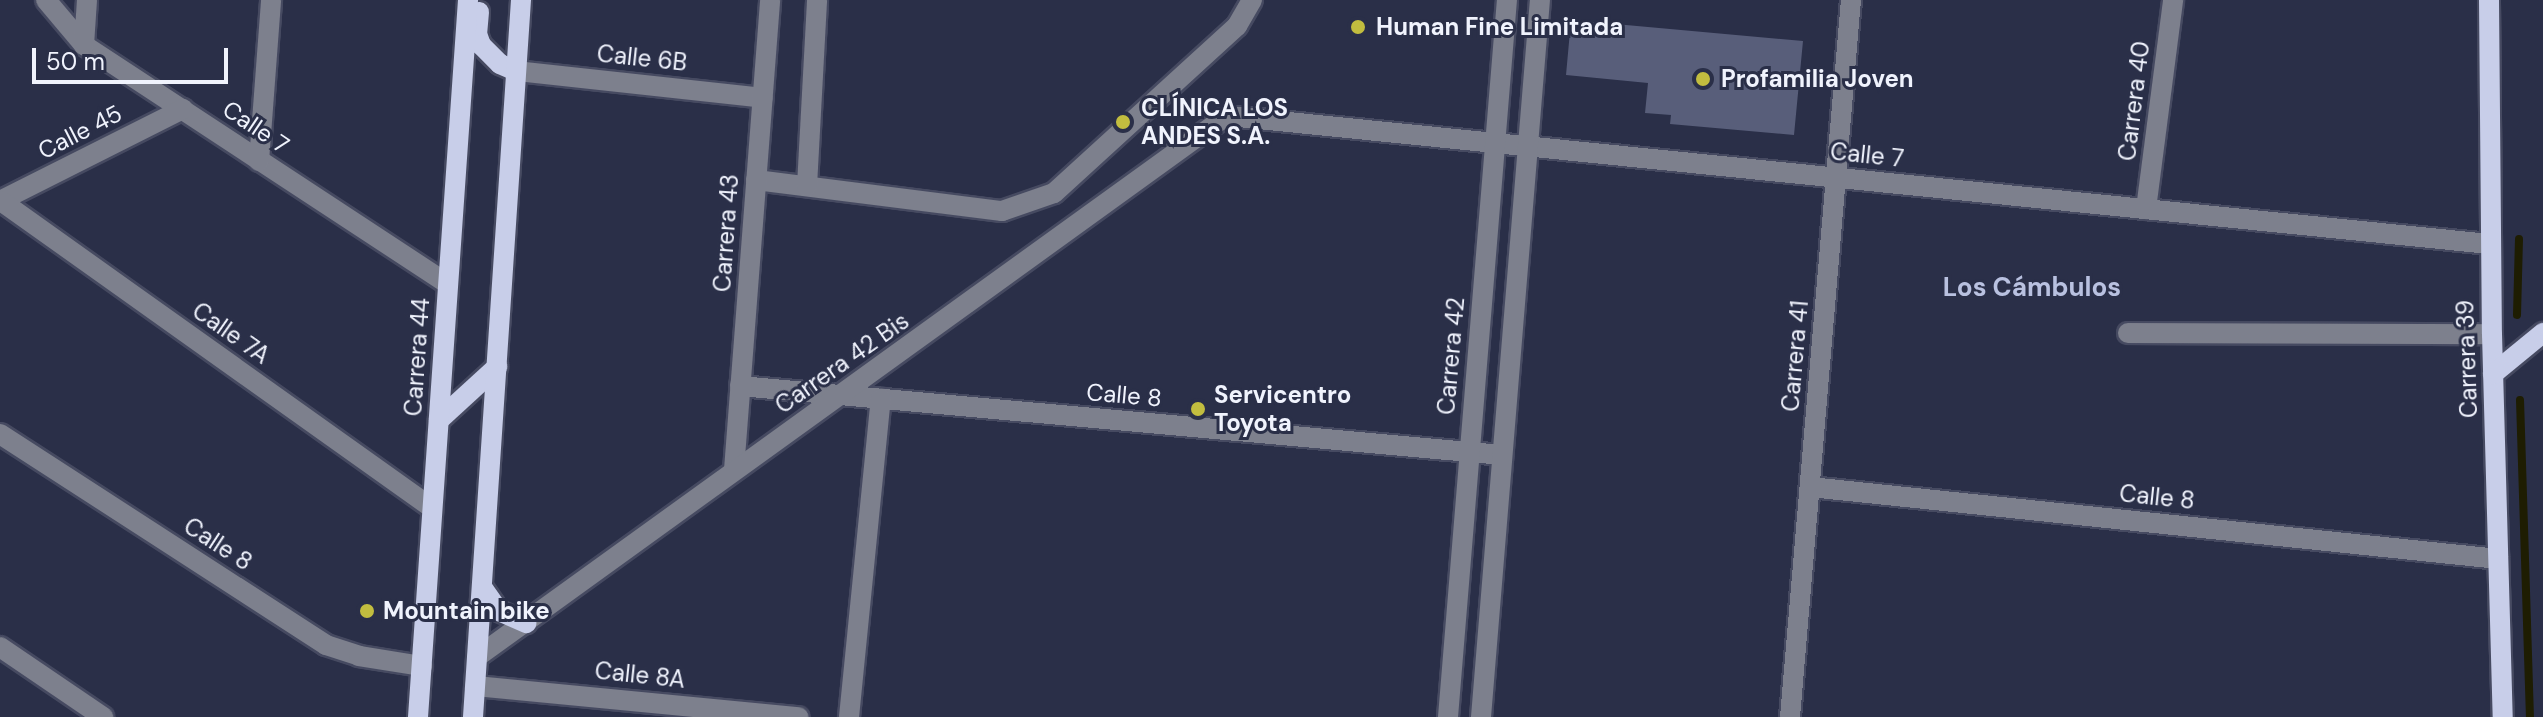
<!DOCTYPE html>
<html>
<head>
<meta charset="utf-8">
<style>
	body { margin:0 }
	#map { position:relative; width:2543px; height:717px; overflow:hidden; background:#2a2f48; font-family:"DM Sans",sans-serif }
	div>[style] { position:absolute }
	.stream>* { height:8px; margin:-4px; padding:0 4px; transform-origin:4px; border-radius:4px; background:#1e1d02 }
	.building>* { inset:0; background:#585e7a }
	.roads { filter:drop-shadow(2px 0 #464a61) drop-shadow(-2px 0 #464a61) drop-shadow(0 2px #464a61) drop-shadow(0 -2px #464a61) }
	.minor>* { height:20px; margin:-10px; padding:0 10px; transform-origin:10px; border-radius:10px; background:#7d808d }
	.major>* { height:20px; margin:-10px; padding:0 10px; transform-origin:10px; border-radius:10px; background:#c8cee9 }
	.dots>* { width:22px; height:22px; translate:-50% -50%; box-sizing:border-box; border:4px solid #2a2f48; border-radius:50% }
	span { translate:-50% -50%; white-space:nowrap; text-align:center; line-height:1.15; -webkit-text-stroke:6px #2a2f48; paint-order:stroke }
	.poi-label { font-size:24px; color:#f0f3fd; font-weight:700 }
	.left { translate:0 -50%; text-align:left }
	.street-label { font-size:24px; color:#f0f3fd }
	.neighbourhood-label { font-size:26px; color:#b9c1e0; font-weight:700 }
	.scale { position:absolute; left:32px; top:48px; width:196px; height:36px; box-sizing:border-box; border:4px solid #f0f3fd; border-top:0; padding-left:10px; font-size:24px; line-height:28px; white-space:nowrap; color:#f0f3fd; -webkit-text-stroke:6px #2a2f48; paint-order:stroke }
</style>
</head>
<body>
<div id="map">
	<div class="stream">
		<i style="left:2517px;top:315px;width:76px;rotate:-88.5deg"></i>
		<i style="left:2520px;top:400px;width:317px;rotate:88.2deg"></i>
	</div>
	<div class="building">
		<i style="clip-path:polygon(1571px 20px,1803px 41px,1794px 135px,1670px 124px,1671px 115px,1645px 113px,1648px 83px,1566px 75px)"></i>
	</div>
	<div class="roads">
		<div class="minor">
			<i style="left:46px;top:0;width:59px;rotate:49.8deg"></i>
			<i style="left:84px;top:45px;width:435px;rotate:33.3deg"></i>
			<i style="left:84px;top:45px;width:45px;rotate:-86.2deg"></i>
			<i style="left:516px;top:71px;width:248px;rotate:6.2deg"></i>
			<i style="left:259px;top:161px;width:161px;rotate:-85.7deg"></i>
			<i style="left:756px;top:180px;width:248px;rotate:7.2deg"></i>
			<i style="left:1002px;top:211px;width:55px;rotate:-19.1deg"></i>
			<i style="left:1054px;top:193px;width:248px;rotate:-42.4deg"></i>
			<i style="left:1237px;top:26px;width:30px;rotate:-60deg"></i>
			<i style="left:807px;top:186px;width:186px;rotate:-86.9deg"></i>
			<i style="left:0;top:201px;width:205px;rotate:-26.7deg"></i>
			<i style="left:1px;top:201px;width:529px;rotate:35.46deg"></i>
			<i style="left:2146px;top:209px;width:211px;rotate:-82.6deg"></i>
			<i style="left:2128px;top:333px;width:364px;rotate:0.2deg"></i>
			<i style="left:740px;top:386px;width:765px;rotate:5.17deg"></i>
			<i style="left:0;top:434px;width:388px;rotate:32.9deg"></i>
			<i style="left:326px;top:645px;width:35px;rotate:18deg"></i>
			<i style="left:359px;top:656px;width:64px;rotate:9deg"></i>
			<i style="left:734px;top:470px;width:471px;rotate:-85.6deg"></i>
			<i style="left:1810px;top:487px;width:692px;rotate:5.97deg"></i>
			<i style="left:0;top:647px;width:125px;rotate:34.2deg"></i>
			<i style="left:477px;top:657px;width:919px;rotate:-35.83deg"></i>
			<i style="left:1222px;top:119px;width:17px;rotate:-7deg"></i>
			<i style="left:1239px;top:117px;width:1257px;rotate:5.8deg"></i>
			<i style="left:475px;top:686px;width:325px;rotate:5.5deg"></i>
			<i style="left:849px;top:717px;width:320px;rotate:-84.3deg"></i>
			<i style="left:1448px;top:717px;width:719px;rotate:-85.3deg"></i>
			<i style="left:1481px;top:717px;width:719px;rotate:-85.3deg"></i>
			<i style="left:1790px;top:717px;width:720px;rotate:-85.14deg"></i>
		</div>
		<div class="major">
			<i style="left:2489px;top:0;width:334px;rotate:89.5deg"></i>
			<i style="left:2492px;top:334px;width:383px;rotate:88.4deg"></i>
			<i style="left:479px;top:12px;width:22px;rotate:95deg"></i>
			<i style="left:477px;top:34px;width:12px;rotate:70deg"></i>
			<i style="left:481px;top:45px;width:27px;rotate:45deg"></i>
			<i style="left:500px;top:64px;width:17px;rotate:24deg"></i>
			<i style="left:2493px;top:374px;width:65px;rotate:-39.4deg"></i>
			<i style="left:439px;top:420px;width:79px;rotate:-42.4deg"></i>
			<i style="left:482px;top:587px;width:29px;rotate:55deg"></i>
			<i style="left:499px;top:611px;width:30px;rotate:24deg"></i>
			<i style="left:418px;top:717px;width:719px;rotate:-86.01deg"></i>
			<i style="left:473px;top:717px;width:719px;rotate:-86.17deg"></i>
		</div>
	</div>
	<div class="dots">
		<i style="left:1358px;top:27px;background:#c2bd3f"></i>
		<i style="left:1703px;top:79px;background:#c2bd3f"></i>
		<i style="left:1123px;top:122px;background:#c2bd3f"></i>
		<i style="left:1198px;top:409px;background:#c2bd3f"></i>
		<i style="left:367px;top:611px;background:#c2bd3f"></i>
	</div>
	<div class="poi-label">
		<span class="left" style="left:1376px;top:27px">Human Fine Limitada</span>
		<span class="left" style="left:1721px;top:79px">Profamilia Joven</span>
		<span class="left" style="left:1141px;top:122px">CLÍNICA LOS<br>ANDES S.A.</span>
		<span class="left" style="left:1214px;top:409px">Servicentro<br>Toyota</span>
		<span class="left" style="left:383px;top:611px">Mountain bike</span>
	</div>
	<div class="street-label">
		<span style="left:642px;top:58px;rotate:6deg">Calle 6B</span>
		<span style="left:2134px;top:101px;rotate:-83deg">Carrera 40</span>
		<span style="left:256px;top:127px;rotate:34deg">Calle 7</span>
		<span style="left:80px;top:132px;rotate:-27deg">Calle 45</span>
		<span style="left:1867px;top:155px;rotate:6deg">Calle 7</span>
		<span style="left:726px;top:233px;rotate:-86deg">Carrera 43</span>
		<span style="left:231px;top:333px;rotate:35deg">Calle 7A</span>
		<span style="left:1451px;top:356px;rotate:-85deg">Carrera 42</span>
		<span style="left:1795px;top:356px;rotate:-85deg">Carrera 41</span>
		<span style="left:417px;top:357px;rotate:-86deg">Carrera 44</span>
		<span style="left:2467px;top:359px;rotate:-92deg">Carrera 39</span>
		<span style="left:842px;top:363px;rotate:-35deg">Carrera 42 Bis</span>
		<span style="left:1124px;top:395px;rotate:5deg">Calle 8</span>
		<span style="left:2157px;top:497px;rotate:6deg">Calle 8</span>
		<span style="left:218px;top:544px;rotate:33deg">Calle 8</span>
		<span style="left:640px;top:675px;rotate:6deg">Calle 8A</span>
	</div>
	<div class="neighbourhood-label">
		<span style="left:2032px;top:288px">Los Cámbulos</span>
	</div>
	<div class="scale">50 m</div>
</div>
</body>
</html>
